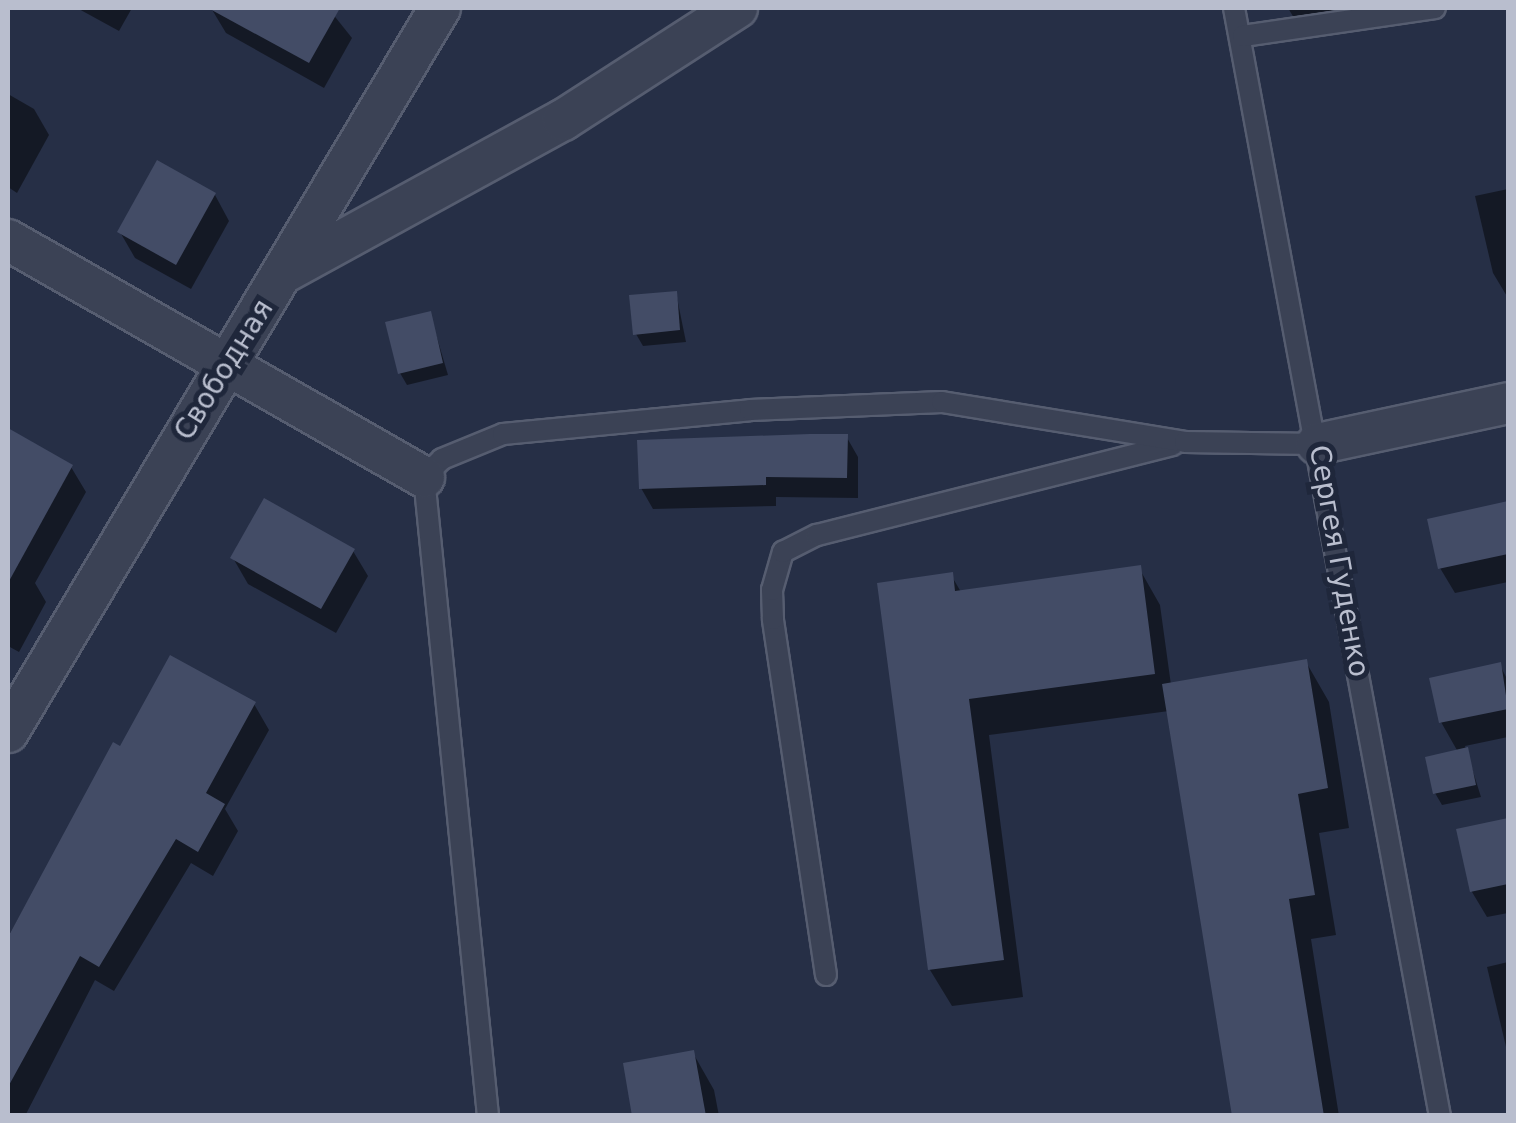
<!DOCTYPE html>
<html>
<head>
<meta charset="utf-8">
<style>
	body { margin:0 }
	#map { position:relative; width:1516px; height:1123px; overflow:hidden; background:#262f46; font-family:"DejaVu Sans",sans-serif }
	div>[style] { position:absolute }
	.shadow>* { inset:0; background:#0007 }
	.building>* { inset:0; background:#434c66 }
	.roads { filter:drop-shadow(2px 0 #565d70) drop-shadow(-2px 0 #565d70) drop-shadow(0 2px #565d70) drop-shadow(0 -2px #565d70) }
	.lane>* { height:20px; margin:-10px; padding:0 10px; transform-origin:10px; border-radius:10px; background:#3b4255 }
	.street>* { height:40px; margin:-20px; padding:0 20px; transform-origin:20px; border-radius:20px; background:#3b4255 }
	span { translate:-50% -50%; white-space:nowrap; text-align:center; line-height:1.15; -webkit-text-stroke:10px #1f273b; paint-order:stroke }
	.street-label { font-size:28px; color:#b9bece }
	.frame { position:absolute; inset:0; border:10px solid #b9bece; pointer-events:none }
</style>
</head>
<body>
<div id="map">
	<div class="shadow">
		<i style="clip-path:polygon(77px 8px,132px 8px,119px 31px)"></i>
		<i style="clip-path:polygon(211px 8px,328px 8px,352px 38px,324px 88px,226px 33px)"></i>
		<i style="clip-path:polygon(1288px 8px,1378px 8px,1300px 28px)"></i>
		<i style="clip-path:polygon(8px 94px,34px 109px,49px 135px,17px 193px,8px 187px)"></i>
		<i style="clip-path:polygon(1508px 189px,1508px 298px,1493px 273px,1475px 196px)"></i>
		<i style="clip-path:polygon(215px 195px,229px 221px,191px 289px,135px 258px,120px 232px)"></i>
		<i style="clip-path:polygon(676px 293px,686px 342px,643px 346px,636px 334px)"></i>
		<i style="clip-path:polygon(430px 314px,448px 375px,407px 385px,400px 373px)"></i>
		<i style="clip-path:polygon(13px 434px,71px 467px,86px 492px,35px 583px,46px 602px,19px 652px,8px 646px,8px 444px)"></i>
		<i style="clip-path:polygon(846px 436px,858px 457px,858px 498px,776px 497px,776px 506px,653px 509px,641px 488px)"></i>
		<i style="clip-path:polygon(1508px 504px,1508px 582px,1455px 593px,1440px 568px,1430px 521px)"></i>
		<i style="clip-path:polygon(353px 551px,368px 576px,336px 633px,248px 584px,233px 558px)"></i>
		<i style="clip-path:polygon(1139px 568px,1160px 605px,1171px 685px,1306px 662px,1329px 702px,1349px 828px,1319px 833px,1336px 935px,1311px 939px,1339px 1116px,1234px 1116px,1169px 711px,989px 735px,1023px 997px,952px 1006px,930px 970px,951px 575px,961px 592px)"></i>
		<i style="clip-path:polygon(1500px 665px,1508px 681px,1508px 737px,1465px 746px,1481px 797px,1442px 805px,1435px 793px,1458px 752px,1441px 722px)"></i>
		<i style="clip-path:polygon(254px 704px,269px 730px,225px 809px,238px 831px,213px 876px,191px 863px,114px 991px,95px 980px,25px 1116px,8px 1116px,8px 937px,114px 745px,121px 749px)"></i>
		<i style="clip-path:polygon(1508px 820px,1508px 913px,1487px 917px,1472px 892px,1459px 831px)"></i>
		<i style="clip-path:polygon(1508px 962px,1508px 1055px,1487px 967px)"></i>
		<i style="clip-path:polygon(693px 1053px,714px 1090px,719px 1116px,635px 1116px)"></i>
	</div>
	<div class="building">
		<i style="clip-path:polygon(208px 8px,340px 8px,309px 63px)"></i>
		<i style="clip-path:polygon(157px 160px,216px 193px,176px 265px,117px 232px)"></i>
		<i style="clip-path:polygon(677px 291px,680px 330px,633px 335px,629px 295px)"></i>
		<i style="clip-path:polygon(431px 311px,443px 363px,398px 374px,385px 322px)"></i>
		<i style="clip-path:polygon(8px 428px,73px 465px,8px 583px)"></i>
		<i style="clip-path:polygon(810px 434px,848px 434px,847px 478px,766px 477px,766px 485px,639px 489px,637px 440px)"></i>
		<i style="clip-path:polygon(264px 498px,355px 549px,321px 609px,230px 558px)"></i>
		<i style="clip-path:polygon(1508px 501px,1508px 554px,1438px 569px,1427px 519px)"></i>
		<i style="clip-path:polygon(1141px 565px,1155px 674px,969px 699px,1004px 960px,928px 970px,877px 583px,953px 572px,955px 591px)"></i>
		<i style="clip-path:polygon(170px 655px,256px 702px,206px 793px,225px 804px,198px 852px,176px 839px,99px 967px,80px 956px,8px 1087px,8px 937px,113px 742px,120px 746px)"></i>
		<i style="clip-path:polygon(1307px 659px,1328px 788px,1298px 794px,1315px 895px,1289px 899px,1324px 1116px,1232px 1116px,1162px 684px)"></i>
		<i style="clip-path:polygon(1501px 662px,1508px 709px,1439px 723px,1429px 678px)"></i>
		<i style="clip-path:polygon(1468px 747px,1476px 785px,1433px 794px,1425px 757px)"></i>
		<i style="clip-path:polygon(1508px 818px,1508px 884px,1470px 892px,1456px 829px)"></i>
		<i style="clip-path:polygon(694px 1050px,706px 1116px,632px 1116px,623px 1063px)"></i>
	</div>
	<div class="roads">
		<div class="lane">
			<i style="left:1234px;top:8px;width:1127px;rotate:79.47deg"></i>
			<i style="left:1243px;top:36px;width:194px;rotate:-8.3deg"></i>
			<i style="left:826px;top:975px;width:360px;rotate:-98.5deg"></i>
			<i style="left:773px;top:619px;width:29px;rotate:-92deg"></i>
			<i style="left:772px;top:590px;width:40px;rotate:-74deg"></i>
			<i style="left:783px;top:552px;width:38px;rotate:-27deg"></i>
			<i style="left:817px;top:535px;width:367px;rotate:-14.2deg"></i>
			<i style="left:488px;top:1116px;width:642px;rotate:-95.72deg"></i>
			<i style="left:424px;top:477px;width:25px;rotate:-45deg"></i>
			<i style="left:442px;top:459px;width:66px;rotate:-22.3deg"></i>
			<i style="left:503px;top:434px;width:248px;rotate:-5.5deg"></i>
			<i style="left:750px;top:410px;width:192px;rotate:-2.4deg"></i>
			<i style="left:942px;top:402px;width:246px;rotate:9.3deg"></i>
			<i style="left:1185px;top:442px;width:132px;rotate:0.9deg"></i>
		</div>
		<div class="street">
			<i style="left:8px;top:240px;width:479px;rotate:29.7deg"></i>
			<i style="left:285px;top:272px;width:317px;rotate:-28.7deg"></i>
			<i style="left:563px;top:120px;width:207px;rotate:-32.8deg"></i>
			<i style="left:1317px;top:444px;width:195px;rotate:-12.1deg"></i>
			<i style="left:8px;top:732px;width:843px;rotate:-59.18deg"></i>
		</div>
	</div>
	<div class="street-label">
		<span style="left:224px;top:370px;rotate:-58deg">Свободная</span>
		<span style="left:1339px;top:561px;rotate:80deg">Сергея Гуденко</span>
	</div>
	<div class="frame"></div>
</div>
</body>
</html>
